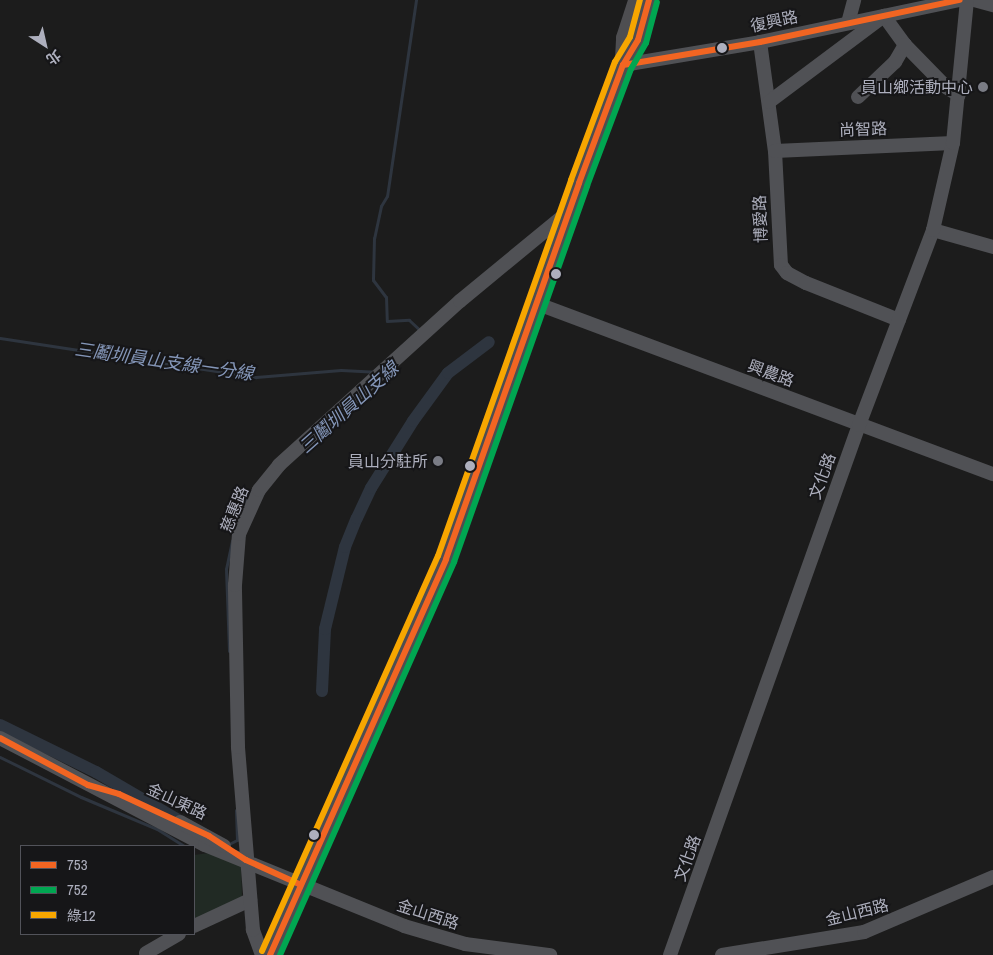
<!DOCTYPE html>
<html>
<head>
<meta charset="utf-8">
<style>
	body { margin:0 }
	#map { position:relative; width:993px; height:955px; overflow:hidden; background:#1c1c1c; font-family:"Archivo Narrow","Noto Sans TC",sans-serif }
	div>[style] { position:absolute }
	.green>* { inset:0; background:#212a24 }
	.stream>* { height:3px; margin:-1.5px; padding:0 1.5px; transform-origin:1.5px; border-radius:1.5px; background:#2e353f }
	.canal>* { height:12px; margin:-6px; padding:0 6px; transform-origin:6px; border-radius:6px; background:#2e353f }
	.minor>* { height:14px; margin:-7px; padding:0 7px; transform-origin:7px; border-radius:7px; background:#505155 }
	.major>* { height:18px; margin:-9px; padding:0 9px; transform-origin:9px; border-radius:9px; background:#4e4e51 }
	.bus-1>* { height:6px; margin:-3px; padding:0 3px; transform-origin:3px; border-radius:3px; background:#f26522 }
	.bus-2>* { height:6px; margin:-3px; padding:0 3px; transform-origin:3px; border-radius:3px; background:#00a651 }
	.bus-3>* { height:6px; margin:-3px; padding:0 3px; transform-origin:3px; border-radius:3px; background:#f7a600 }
	.dots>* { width:14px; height:14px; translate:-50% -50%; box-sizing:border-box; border:2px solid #161618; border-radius:50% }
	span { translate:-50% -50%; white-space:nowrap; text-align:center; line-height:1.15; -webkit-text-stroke:4px #161618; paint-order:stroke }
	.street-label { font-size:16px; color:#adafbd }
	.poi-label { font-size:16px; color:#adafbd }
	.right { translate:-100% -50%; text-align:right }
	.water-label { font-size:18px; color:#8496b8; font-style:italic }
	.legend { position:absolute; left:20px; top:845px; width:175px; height:90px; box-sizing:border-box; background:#161618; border:1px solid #52535a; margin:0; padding:6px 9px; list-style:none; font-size:15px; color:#adafbd }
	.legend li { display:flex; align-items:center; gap:10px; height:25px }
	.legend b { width:25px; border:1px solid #52535a }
	.north { position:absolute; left:20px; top:20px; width:50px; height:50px; -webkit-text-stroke:4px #161618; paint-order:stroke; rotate:145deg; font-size:14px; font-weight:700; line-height:20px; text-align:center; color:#adafbd }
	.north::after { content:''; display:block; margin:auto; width:18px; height:22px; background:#adafbd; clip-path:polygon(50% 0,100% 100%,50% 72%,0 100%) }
</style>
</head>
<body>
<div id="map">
	<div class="green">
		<i style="clip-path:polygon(209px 853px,241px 863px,242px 897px,194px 922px,194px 855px)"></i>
	</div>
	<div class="stream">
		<i style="left:416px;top:0;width:198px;rotate:98.4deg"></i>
		<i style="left:387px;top:196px;width:12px;rotate:121deg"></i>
		<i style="left:381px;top:206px;width:33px;rotate:102deg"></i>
		<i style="left:374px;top:238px;width:42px;rotate:91.4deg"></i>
		<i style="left:373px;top:280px;width:21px;rotate:53deg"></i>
		<i style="left:386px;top:297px;width:24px;rotate:88deg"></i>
		<i style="left:387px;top:321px;width:22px;rotate:-3deg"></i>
		<i style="left:409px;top:320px;width:16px;rotate:43deg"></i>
		<i style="left:0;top:338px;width:259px;rotate:8.7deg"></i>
		<i style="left:256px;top:377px;width:85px;rotate:-4.7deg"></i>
		<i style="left:341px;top:370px;width:34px;rotate:3deg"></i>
		<i style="left:235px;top:528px;width:37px;rotate:-70deg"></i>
		<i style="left:248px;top:493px;width:9px;rotate:-36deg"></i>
		<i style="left:229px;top:651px;width:82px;rotate:-92.1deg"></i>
		<i style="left:226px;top:569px;width:29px;rotate:-78deg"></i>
		<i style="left:0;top:757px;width:90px;rotate:26.3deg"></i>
		<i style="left:81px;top:797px;width:82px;rotate:22.8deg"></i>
		<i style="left:157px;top:829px;width:32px;rotate:32deg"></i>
		<i style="left:227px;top:845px;width:11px;rotate:-27deg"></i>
		<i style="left:237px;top:840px;width:30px;rotate:-92deg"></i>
	</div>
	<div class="canal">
		<i style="left:322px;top:691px;width:62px;rotate:-87.2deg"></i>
		<i style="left:325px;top:629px;width:84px;rotate:-76.3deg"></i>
		<i style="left:345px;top:547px;width:31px;rotate:-68deg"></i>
		<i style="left:357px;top:518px;width:33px;rotate:-65deg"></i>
		<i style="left:371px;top:488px;width:79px;rotate:-57.9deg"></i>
		<i style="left:413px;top:421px;width:59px;rotate:-53.9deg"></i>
		<i style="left:448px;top:373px;width:51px;rotate:-37.1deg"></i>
		<i style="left:0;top:725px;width:107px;rotate:26.1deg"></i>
		<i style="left:96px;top:772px;width:109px;rotate:30.3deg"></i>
	</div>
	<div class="minor">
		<i style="left:974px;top:0;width:20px;rotate:15deg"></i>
		<i style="left:848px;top:23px;width:24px;rotate:-75deg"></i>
		<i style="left:760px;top:42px;width:110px;rotate:82.2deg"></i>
		<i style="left:775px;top:151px;width:114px;rotate:87deg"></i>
		<i style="left:781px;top:265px;width:10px;rotate:53deg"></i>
		<i style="left:787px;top:273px;width:21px;rotate:28deg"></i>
		<i style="left:806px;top:283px;width:100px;rotate:21.7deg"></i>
		<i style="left:623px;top:65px;width:139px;rotate:-9.5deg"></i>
		<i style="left:760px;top:42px;width:204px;rotate:-11.9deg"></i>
		<i style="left:858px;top:97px;width:51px;rotate:-43.4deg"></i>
		<i style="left:895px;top:62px;width:20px;rotate:-60deg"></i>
		<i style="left:769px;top:102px;width:144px;rotate:-36.8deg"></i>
		<i style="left:884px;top:16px;width:36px;rotate:54deg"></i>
		<i style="left:905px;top:45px;width:59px;rotate:45.7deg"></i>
		<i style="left:946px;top:87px;width:15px;rotate:32deg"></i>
		<i style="left:775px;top:151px;width:178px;rotate:-2.6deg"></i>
		<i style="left:933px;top:230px;width:62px;rotate:15.8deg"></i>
		<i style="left:538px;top:304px;width:486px;rotate:20.5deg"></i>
		<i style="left:0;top:738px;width:231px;rotate:27.6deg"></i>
		<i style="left:205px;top:845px;width:215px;rotate:22.1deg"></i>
		<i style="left:404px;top:926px;width:64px;rotate:16.4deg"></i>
		<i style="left:465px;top:944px;width:86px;rotate:7.4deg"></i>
		<i style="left:180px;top:822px;width:50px;rotate:28.6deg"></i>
		<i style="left:194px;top:926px;width:62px;rotate:-24.9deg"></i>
		<i style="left:146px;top:953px;width:38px;rotate:-30deg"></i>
		<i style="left:262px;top:955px;width:27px;rotate:-110deg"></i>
		<i style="left:253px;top:930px;width:184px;rotate:-94.7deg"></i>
		<i style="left:238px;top:747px;width:162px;rotate:-91.1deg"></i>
		<i style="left:235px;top:585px;width:51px;rotate:-85.5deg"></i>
		<i style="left:239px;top:534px;width:48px;rotate:-65.6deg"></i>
		<i style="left:259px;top:490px;width:32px;rotate:-51deg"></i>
		<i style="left:279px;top:465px;width:244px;rotate:-42.2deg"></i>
		<i style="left:460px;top:301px;width:141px;rotate:-39.5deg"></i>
		<i style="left:670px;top:955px;width:563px;rotate:-70.37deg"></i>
		<i style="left:859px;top:425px;width:209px;rotate:-69.2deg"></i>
		<i style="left:933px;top:230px;width:89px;rotate:-77.1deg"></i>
		<i style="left:953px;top:143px;width:144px;rotate:-84.4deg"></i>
		<i style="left:722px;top:955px;width:144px;rotate:-9.2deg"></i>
		<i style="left:864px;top:932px;width:140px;rotate:-23.1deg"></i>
	</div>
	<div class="major">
		<i style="left:624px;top:59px;width:21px;rotate:-87deg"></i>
		<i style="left:625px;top:38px;width:40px;rotate:-72deg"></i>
		<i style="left:270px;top:955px;width:433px;rotate:-66deg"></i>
		<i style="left:446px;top:559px;width:399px;rotate:-70.5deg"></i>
		<i style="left:579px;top:183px;width:126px;rotate:-69.6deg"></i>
		<i style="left:623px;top:65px;width:29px;rotate:-59deg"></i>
		<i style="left:638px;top:40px;width:41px;rotate:-74.6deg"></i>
	</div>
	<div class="bus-1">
		<i style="left:623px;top:65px;width:139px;rotate:-9.5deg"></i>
		<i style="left:760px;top:42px;width:204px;rotate:-11.9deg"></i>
		<i style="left:0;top:738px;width:100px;rotate:28.1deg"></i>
		<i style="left:88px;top:785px;width:32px;rotate:16deg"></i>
		<i style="left:119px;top:794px;width:99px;rotate:25deg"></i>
		<i style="left:209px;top:836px;width:44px;rotate:33deg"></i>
		<i style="left:246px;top:860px;width:60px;rotate:24.4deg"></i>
		<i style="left:270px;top:955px;width:433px;rotate:-66deg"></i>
		<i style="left:446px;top:559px;width:399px;rotate:-70.5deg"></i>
		<i style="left:579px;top:183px;width:126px;rotate:-69.6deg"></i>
		<i style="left:623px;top:65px;width:29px;rotate:-59deg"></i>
		<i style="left:638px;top:40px;width:41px;rotate:-74.6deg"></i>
	</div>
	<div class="bus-2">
		<i style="left:280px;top:955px;width:430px;rotate:-66.1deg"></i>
		<i style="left:454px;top:562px;width:399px;rotate:-70.5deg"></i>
		<i style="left:587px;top:186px;width:125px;rotate:-69.4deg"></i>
		<i style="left:631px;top:69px;width:30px;rotate:-60deg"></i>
		<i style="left:646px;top:43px;width:42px;rotate:-75deg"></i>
	</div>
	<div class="bus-3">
		<i style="left:262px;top:951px;width:432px;rotate:-66deg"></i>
		<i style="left:438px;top:556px;width:399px;rotate:-70.5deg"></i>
		<i style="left:571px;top:180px;width:126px;rotate:-69.6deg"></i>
		<i style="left:615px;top:62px;width:29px;rotate:-59deg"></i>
		<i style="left:630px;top:37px;width:38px;rotate:-75deg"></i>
	</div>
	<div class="dots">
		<i style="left:722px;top:48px;background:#adafbd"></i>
		<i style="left:983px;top:87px;background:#7a7c85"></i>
		<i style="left:556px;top:274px;background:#adafbd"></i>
		<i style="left:438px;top:461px;background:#7a7c85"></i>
		<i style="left:470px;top:466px;background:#adafbd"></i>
		<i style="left:314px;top:835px;background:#adafbd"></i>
	</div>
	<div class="street-label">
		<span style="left:774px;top:21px;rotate:-12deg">復興路</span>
		<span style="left:863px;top:129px;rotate:-2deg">尚智路</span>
		<span style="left:760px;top:219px;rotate:-92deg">博愛路</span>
		<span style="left:771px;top:373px;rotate:20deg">興農路</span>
		<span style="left:822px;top:476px;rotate:-70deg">文化路</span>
		<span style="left:234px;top:509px;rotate:-68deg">慈惠路</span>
		<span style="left:177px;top:801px;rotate:25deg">金山東路</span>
		<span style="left:687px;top:858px;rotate:-70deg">文化路</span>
		<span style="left:857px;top:912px;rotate:-14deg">金山西路</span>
		<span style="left:428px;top:914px;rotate:18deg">金山西路</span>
	</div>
	<div class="poi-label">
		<span class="right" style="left:973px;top:87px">員山鄉活動中心</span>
		<span class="right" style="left:428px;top:461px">員山分駐所</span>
	</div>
	<div class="water-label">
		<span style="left:164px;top:362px;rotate:8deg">三鬮圳員山支線一分線</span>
		<span style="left:349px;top:408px;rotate:-42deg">三鬮圳員山支線</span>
	</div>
	<ul class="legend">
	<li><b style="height:6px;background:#f26522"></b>753</li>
	<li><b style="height:6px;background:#00a651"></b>752</li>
	<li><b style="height:6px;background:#f7a600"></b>綠12</li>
	</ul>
	<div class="north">北</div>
</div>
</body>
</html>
